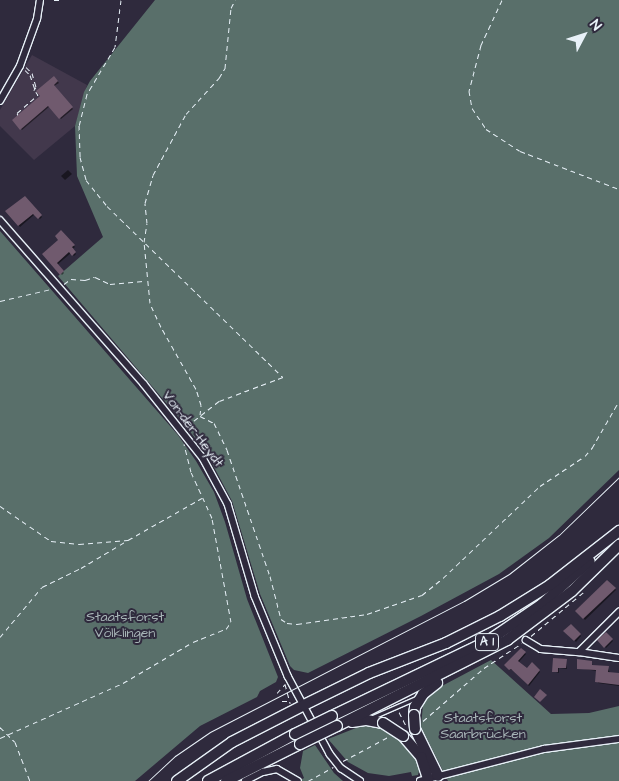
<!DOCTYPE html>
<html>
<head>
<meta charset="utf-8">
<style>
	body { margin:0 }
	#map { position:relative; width:619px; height:781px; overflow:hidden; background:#2f2a3d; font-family:"Architects Daughter",sans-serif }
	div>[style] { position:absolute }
	.built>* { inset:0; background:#42384c }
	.green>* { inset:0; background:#596f6a }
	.shadow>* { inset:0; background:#0007 }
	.building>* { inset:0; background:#705a6e }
	.path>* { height:1px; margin-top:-0.5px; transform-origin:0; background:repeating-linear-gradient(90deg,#e8f1f8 0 5px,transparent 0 9px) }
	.roads { filter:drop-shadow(1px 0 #e8f1f8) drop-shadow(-1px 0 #e8f1f8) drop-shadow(0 1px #e8f1f8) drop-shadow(0 -1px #e8f1f8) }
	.lane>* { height:2.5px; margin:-1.25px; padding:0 1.25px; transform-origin:1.25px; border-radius:1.25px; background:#2f2a3d }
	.street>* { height:5.5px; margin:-2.75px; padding:0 2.75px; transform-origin:2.75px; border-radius:2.75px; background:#2f2a3d }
	.highway>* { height:10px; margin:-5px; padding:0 5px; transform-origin:5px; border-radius:5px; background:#2f2a3d }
	.tram>* { height:1px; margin:-0.5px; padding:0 0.5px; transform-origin:0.5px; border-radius:0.5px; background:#e8f1f8 }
	.bridges { filter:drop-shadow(1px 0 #e8f1f8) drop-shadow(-1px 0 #e8f1f8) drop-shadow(0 1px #e8f1f8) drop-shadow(0 -1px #e8f1f8) }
	.highway-bridge>* { height:10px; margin:-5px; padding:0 5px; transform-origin:5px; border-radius:5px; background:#2f2a3d }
	span { translate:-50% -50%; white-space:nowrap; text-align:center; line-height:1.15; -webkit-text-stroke:4px #2f2a3d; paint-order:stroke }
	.shield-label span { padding:1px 4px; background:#2f2a3d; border:1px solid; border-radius:4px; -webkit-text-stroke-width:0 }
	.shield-label { font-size:12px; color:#e8f1f8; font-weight:700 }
	.street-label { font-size:14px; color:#e8f1f8 }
	.park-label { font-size:14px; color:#a8b6b8 }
	.north { position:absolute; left:559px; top:10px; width:50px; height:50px; -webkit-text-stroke:4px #2f2a3d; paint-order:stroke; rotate:50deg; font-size:14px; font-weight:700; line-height:20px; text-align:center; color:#e8f1f8 }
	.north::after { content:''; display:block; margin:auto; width:18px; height:22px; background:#e8f1f8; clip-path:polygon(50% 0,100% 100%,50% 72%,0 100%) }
</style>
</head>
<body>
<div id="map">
	<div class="built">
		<i style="clip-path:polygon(32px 55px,87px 85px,75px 126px,34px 160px,0 126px,0 110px)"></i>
	</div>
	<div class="green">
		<i style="clip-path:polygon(155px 0,619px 0,619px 470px,549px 538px,499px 574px,421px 616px,308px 673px,294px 670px,290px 666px,260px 594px,232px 501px,207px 454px,185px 425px,58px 276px,103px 237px,77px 176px,75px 126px,84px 92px,90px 81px)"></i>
		<i style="clip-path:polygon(0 231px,178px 435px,196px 461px,214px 492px,225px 522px,247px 599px,278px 677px,276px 682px,260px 691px,257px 697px,200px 726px,135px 781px,0 781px)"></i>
		<i style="clip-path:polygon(491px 660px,551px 714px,589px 713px,619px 706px,619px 781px,448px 781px,421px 727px,423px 704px,428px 696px,440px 687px)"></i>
		<i style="clip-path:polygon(366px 724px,382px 728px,405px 744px,417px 757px,420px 767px,418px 775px,412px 776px,411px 772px,389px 776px,368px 773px,348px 762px,328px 739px)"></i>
		<i style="clip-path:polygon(315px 745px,334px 773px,343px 781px,299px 781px,304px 778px,300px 768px,303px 751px)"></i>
	</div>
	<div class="shadow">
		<i style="clip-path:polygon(54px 77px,59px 83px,54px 86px,73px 109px,61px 119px,50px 106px,22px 130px,14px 120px,42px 96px)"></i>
		<i style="clip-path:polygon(68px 170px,72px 174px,65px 180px,61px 176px)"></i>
		<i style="clip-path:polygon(25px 198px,42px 217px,40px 219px,35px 214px,20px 227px,7px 211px)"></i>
		<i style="clip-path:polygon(61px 232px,75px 247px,72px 249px,76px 254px,74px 256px,71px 253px,57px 265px,64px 273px,62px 275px,43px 254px,60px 240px)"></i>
		<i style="clip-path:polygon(607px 581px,616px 590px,585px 620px,577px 611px)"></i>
		<i style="clip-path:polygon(571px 625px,581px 636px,576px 642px,565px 631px)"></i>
		<i style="clip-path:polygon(606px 633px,613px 641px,606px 648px,599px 640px)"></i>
		<i style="clip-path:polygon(521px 650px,526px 654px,518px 663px,527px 670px,532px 664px,540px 672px,529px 686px,513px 669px,511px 670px,505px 665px)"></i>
		<i style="clip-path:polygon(566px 661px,567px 669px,559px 668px,559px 673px,553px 671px)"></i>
		<i style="clip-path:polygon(591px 662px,593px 666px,608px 668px,610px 673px,619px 674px,619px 686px,598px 683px,597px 671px,578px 668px)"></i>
	</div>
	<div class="building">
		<i style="clip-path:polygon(54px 76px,58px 81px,54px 85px,73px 107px,59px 119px,48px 106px,20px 130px,12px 120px,40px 96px,36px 91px)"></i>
		<i style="clip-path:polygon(25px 196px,42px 215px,38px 219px,33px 214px,18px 226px,5px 211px)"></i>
		<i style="clip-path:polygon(61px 230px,75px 245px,72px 247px,76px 252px,72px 256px,69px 252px,57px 263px,64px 271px,60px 275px,42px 254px,58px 240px,55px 236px)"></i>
		<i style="clip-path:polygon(607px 580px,616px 588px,583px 619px,575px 611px)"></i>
		<i style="clip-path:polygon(571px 624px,581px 634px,574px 641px,563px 631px)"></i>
		<i style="clip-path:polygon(606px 632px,613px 639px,604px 648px,597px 640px)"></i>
		<i style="clip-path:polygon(521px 648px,526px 652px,518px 661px,527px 668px,532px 662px,540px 670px,528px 685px,511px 669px,509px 670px,504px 665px)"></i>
		<i style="clip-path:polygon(553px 658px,567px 659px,566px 668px,558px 668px,558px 672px,552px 672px)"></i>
		<i style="clip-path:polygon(577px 659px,592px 661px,592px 665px,609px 666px,608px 672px,619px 673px,619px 685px,595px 682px,596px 670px,577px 669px)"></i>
		<i style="clip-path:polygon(540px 689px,547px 695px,540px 702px,534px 697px)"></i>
	</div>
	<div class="path">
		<i style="left:54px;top:0;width:9px"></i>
		<i style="left:121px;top:0;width:47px;rotate:97.3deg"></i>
		<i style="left:115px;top:47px;width:55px;rotate:120.8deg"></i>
		<i style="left:87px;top:94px;width:32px;rotate:104deg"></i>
		<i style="left:79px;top:125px;width:32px;rotate:88deg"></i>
		<i style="left:80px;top:157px;width:24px;rotate:75deg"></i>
		<i style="left:86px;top:180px;width:33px;rotate:51deg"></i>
		<i style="left:107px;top:206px;width:245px;rotate:44.2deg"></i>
		<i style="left:283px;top:377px;width:68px;rotate:159.4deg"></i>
		<i style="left:219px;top:401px;width:42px;rotate:141.8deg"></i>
		<i style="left:502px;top:0;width:50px;rotate:115deg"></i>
		<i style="left:481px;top:45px;width:48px;rotate:104.6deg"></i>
		<i style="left:469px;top:91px;width:17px;rotate:80deg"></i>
		<i style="left:472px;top:108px;width:25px;rotate:56deg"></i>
		<i style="left:486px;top:129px;width:40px;rotate:32.9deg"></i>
		<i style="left:520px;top:151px;width:106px;rotate:21deg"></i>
		<i style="left:26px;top:67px;width:8px;rotate:45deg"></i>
		<i style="left:32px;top:73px;width:15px;rotate:74deg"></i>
		<i style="left:36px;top:87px;width:4px;rotate:124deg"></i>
		<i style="left:25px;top:70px;width:7px;rotate:45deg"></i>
		<i style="left:30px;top:75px;width:18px;rotate:71deg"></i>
		<i style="left:18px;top:115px;width:2px;rotate:-117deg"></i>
		<i style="left:17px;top:113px;width:28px;rotate:-41deg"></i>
		<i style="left:38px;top:95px;width:4px;rotate:-124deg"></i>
		<i style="left:64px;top:284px;width:9px;rotate:-36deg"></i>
		<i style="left:71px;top:279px;width:14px;rotate:4deg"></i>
		<i style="left:85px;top:280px;width:10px;rotate:-17deg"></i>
		<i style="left:95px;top:277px;width:17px;rotate:25deg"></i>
		<i style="left:110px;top:284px;width:36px;rotate:-5deg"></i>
		<i style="left:0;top:301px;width:52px;rotate:-13.2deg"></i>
		<i style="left:200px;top:415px;width:10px;rotate:-84deg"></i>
		<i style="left:201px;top:405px;width:17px;rotate:-107deg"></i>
		<i style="left:196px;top:389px;width:71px;rotate:-119.4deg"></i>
		<i style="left:161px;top:327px;width:26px;rotate:-115deg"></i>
		<i style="left:150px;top:303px;width:61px;rotate:-95.6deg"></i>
		<i style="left:144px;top:242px;width:19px;rotate:-81deg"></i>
		<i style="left:147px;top:223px;width:20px;rotate:-96deg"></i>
		<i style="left:145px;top:203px;width:29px;rotate:-74deg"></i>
		<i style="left:153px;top:175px;width:69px;rotate:-61.6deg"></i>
		<i style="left:186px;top:114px;width:49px;rotate:-47.5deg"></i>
		<i style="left:219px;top:78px;width:12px;rotate:-59deg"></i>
		<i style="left:225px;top:68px;width:60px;rotate:-84.3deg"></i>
		<i style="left:231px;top:8px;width:9px;rotate:-63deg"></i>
		<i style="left:200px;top:416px;width:16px;rotate:27deg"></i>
		<i style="left:214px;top:423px;width:30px;rotate:64deg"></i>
		<i style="left:227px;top:450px;width:133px;rotate:71.2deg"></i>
		<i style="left:270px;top:576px;width:44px;rotate:75.7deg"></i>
		<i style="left:281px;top:619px;width:7px;rotate:34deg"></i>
		<i style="left:287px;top:623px;width:10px;rotate:6deg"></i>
		<i style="left:297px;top:624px;width:71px;rotate:-8.1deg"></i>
		<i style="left:367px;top:614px;width:58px;rotate:-19.1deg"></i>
		<i style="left:422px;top:595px;width:27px;rotate:-39deg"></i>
		<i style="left:443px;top:578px;width:134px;rotate:-43.5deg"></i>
		<i style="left:540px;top:486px;width:54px;rotate:-33.7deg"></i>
		<i style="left:585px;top:456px;width:11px;rotate:-49deg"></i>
		<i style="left:592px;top:448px;width:54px;rotate:-60.1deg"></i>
		<i style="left:0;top:506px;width:62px;rotate:34.5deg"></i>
		<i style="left:51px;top:541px;width:28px;rotate:6deg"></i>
		<i style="left:79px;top:544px;width:49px;rotate:-4.7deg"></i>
		<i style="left:128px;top:540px;width:85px;rotate:-29.6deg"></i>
		<i style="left:531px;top:636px;width:70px;rotate:-39.8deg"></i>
		<i style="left:0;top:637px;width:65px;rotate:-50deg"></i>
		<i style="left:42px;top:587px;width:43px;rotate:-26deg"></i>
		<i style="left:81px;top:568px;width:55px;rotate:-30.8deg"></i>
		<i style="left:277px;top:693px;width:12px;rotate:-48deg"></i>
		<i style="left:285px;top:684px;width:20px;rotate:75deg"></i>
		<i style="left:282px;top:701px;width:8px"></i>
		<i style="left:399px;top:712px;width:16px;rotate:63deg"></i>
		<i style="left:423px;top:721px;width:81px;rotate:-41deg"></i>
		<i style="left:484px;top:668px;width:45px;rotate:-33.3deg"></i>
		<i style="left:0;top:727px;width:21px;rotate:45deg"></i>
		<i style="left:15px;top:742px;width:42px;rotate:69deg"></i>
		<i style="left:0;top:738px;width:135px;rotate:-24.1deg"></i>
		<i style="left:123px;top:683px;width:81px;rotate:-30.4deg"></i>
		<i style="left:193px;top:642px;width:35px;rotate:-22deg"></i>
		<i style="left:226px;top:629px;width:9px;rotate:-54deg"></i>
		<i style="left:231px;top:622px;width:106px;rotate:-100.4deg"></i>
		<i style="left:212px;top:518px;width:51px;rotate:-114.5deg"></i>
		<i style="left:191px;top:472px;width:29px;rotate:-104deg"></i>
		<i style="left:343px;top:761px;width:51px;rotate:-28.1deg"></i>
		<i style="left:308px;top:781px;width:29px;rotate:-29deg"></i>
	</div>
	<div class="roads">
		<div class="lane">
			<i style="left:373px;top:717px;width:47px;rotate:-23.8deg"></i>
		</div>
		<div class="street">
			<i style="left:0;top:101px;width:40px;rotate:-60.3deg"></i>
			<i style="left:20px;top:66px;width:50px;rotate:-70.1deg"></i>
			<i style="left:37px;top:19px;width:19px;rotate:-81deg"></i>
			<i style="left:0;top:220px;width:218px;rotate:48.7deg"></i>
			<i style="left:144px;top:384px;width:95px;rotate:51.4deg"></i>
			<i style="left:203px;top:458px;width:52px;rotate:61.5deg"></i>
			<i style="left:228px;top:504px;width:96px;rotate:73.6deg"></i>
			<i style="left:255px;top:596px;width:87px;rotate:67.6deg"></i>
			<i style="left:288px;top:676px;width:89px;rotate:61.7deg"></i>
			<i style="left:330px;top:754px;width:18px;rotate:52deg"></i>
			<i style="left:341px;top:768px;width:23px;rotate:34deg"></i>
			<i style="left:526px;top:640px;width:17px;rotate:31deg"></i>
			<i style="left:541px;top:649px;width:38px;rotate:5deg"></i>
			<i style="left:579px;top:652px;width:40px;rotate:8.5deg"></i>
			<i style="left:579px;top:652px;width:57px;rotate:-45deg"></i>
			<i style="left:245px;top:781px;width:20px;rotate:-27deg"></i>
			<i style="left:263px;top:772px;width:14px;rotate:-12deg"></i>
			<i style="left:277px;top:769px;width:24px;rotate:30deg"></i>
			<i style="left:420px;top:781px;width:128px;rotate:-14.5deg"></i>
			<i style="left:544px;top:749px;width:76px;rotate:-7.6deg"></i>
		</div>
		<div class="highway">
			<i style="left:414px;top:715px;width:8px;rotate:-83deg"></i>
			<i style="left:415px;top:707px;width:15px;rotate:-58deg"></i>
			<i style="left:423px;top:694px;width:18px;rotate:-38deg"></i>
			<i style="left:332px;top:716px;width:173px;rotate:-25.7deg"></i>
			<i style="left:488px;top:641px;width:65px;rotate:-34.4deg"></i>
			<i style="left:542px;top:604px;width:64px;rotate:-41.9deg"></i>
			<i style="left:352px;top:722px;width:15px;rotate:-8deg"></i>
			<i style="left:367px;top:720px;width:16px;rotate:11deg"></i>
			<i style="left:337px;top:726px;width:191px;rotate:-26.8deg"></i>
			<i style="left:507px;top:640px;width:81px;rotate:-37deg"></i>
			<i style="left:572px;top:591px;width:66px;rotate:-44.4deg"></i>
			<i style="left:415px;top:729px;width:52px;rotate:63.9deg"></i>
			<i style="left:403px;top:736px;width:28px;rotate:49deg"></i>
			<i style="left:421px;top:757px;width:23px;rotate:72deg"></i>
			<i style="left:177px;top:781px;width:67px;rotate:-35.3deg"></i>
			<i style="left:232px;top:742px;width:81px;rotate:-27.2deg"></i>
			<i style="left:304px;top:705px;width:72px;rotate:-26.2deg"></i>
			<i style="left:369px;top:673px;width:83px;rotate:-21.3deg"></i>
			<i style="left:446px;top:643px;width:60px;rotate:-26.6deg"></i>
			<i style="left:500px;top:616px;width:59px;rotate:-31.8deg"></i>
			<i style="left:550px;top:585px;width:88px;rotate:-38deg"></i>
			<i style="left:208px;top:781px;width:99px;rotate:-28.4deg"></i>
			<i style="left:226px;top:781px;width:83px;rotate:-26.6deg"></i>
		</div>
	</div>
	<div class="tram">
		<i style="left:148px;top:781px;width:37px;rotate:-43deg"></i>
		<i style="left:175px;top:756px;width:42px;rotate:-34.4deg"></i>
		<i style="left:210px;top:732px;width:286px;rotate:-27.3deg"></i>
		<i style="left:464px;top:601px;width:52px;rotate:-31deg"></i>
		<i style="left:509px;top:574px;width:63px;rotate:-38deg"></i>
		<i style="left:559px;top:535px;width:83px;rotate:-44deg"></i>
	</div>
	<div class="bridges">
		<div class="highway-bridge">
			<i style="left:414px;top:715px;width:14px;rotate:86deg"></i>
			<i style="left:383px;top:723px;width:24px;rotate:33deg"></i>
			<i style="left:295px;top:734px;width:41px;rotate:-25.9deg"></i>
			<i style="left:300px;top:744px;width:41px;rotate:-25.9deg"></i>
		</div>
	</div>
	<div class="shield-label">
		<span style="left:487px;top:642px">A 1</span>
	</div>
	<div class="street-label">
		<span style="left:193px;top:429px;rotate:53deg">Von-der-Heydt</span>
	</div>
	<div class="park-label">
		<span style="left:125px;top:625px">Staatsforst<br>Völklingen</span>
		<span style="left:483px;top:726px">Staatsforst<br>Saarbrücken</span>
	</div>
	<div class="north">N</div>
</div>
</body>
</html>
